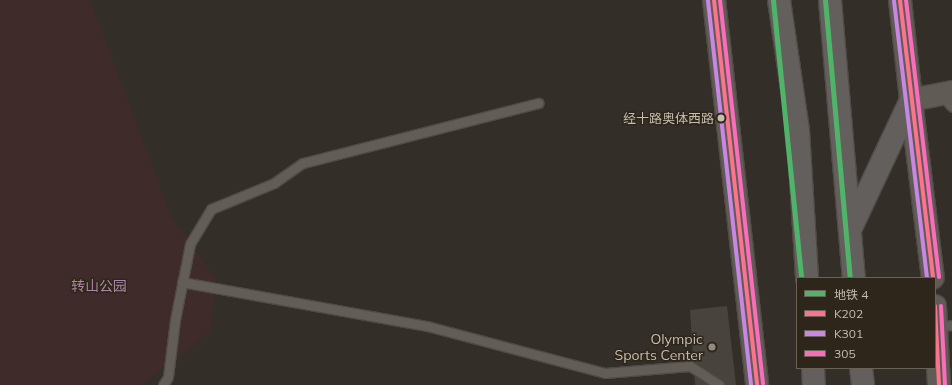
<!DOCTYPE html>
<html>
<head>
<meta charset="utf-8">
<style>
	body { margin:0 }
	#map { position:relative; width:952px; height:385px; overflow:hidden; background:#342e28; font-family:Mulish,"Noto Sans SC",sans-serif }
	div>[style] { position:absolute }
	.green>* { inset:0; background:#402b2b }
	.building>* { inset:0; background:#48433d }
	.roads { filter:drop-shadow(1px 0 #4f4a46) drop-shadow(-1px 0 #4f4a46) drop-shadow(0 1px #4f4a46) drop-shadow(0 -1px #4f4a46) }
	.lane>* { height:9px; margin:-4.5px; padding:0 4.5px; transform-origin:4.5px; border-radius:4.5px; background:#635d57 }
	.secondary>* { height:22px; margin:-11px; padding:0 11px; transform-origin:11px; border-radius:11px; background:#615b56 }
	.highway>* { height:22px; margin:-11px; padding:0 11px; transform-origin:11px; border-radius:11px; background:#635f5c }
	.bus-1>* { height:4px; margin:-2px; padding:0 2px; transform-origin:2px; border-radius:2px; background:#fc738d }
	.bus-2>* { height:4px; margin:-2px; padding:0 2px; transform-origin:2px; border-radius:2px; background:#c787e3 }
	.bus-3>* { height:4px; margin:-2px; padding:0 2px; transform-origin:2px; border-radius:2px; background:#fb6dba }
	.metro-1>* { height:5px; margin:-2.5px; padding:0 2.5px; transform-origin:2.5px; border-radius:2.5px; background:#4fb469 }
	.dots>* { width:11px; height:11px; translate:-50% -50%; box-sizing:border-box; border:2px solid #2f261b; border-radius:50% }
	span { translate:-50% -50%; white-space:nowrap; text-align:center; line-height:1.15; -webkit-text-stroke:3px #2f261b; paint-order:stroke }
	.bus-label { font-size:13px; color:#c6bdb1 }
	.right { translate:-100% -50%; text-align:right }
	.park-label { font-size:14px; color:#ac86a4 }
	.poi-label { font-size:14px; color:#c6bdb1 }
	.legend { position:absolute; left:796px; top:277px; width:140px; height:92px; box-sizing:border-box; background:#2f261b; border:1px solid #6b6257; margin:0; padding:5px 7px; list-style:none; font-size:12px; color:#c6bdb1 }
	.legend li { display:flex; align-items:center; gap:8px; height:20px }
	.legend b { width:20px; border:1px solid #6b6257 }
</style>
</head>
<body>
<div id="map">
	<div class="green">
		<i style="clip-path:polygon(0 0,90px 0,172px 219px,216px 278px,210px 332px,141px 385px,0 385px)"></i>
	</div>
	<div class="building">
		<i style="clip-path:polygon(727px 306px,736px 385px,695px 385px,690px 310px)"></i>
	</div>
	<div class="roads">
		<div class="lane">
			<i style="left:941px;top:95px;width:16px;rotate:47deg"></i>
			<i style="left:182px;top:282px;width:249px;rotate:10.2deg"></i>
			<i style="left:427px;top:326px;width:184px;rotate:14.8deg"></i>
			<i style="left:605px;top:373px;width:85px;rotate:-4.7deg"></i>
			<i style="left:690px;top:366px;width:35px;rotate:33deg"></i>
			<i style="left:936px;top:327px;width:16px;rotate:-7deg"></i>
			<i style="left:163px;top:385px;width:9px;rotate:-58deg"></i>
			<i style="left:168px;top:377px;width:57px;rotate:-83deg"></i>
			<i style="left:175px;top:320px;width:77px;rotate:-78.8deg"></i>
			<i style="left:190px;top:244px;width:41px;rotate:-59deg"></i>
			<i style="left:211px;top:209px;width:68px;rotate:-22.4deg"></i>
			<i style="left:274px;top:183px;width:35px;rotate:-35deg"></i>
			<i style="left:303px;top:163px;width:243px;rotate:-14.3deg"></i>
		</div>
		<div class="secondary">
			<i style="left:714px;top:0;width:387px;rotate:83.6deg"></i>
			<i style="left:900px;top:0;width:101px;rotate:83.7deg"></i>
			<i style="left:911px;top:100px;width:179px;rotate:83deg"></i>
			<i style="left:911px;top:100px;width:42px;rotate:-11deg"></i>
			<i style="left:935px;top:306px;width:79px;rotate:87.1deg"></i>
		</div>
		<div class="highway">
			<i style="left:779px;top:0;width:131px;rotate:81.7deg"></i>
			<i style="left:798px;top:130px;width:148px;rotate:86.5deg"></i>
			<i style="left:830px;top:0;width:279px;rotate:85.1deg"></i>
			<i style="left:850px;top:230px;width:144px;rotate:-64.9deg"></i>
			<i style="left:813px;top:368px;width:17px;rotate:87deg"></i>
			<i style="left:861px;top:368px;width:17px;rotate:83deg"></i>
		</div>
	</div>
	<div class="bus-1">
		<i style="left:714px;top:0;width:387px;rotate:83.6deg"></i>
		<i style="left:900px;top:0;width:280px;rotate:83.2deg"></i>
		<i style="left:935px;top:306px;width:79px;rotate:87.1deg"></i>
	</div>
	<div class="bus-2">
		<i style="left:708px;top:1px;width:386px;rotate:83.6deg"></i>
		<i style="left:894px;top:1px;width:279px;rotate:83.2deg"></i>
	</div>
	<div class="bus-3">
		<i style="left:720px;top:0;width:386px;rotate:83.6deg"></i>
		<i style="left:906px;top:0;width:279px;rotate:83.2deg"></i>
		<i style="left:941px;top:306px;width:79px;rotate:87.1deg"></i>
	</div>
	<div class="metro-1">
		<i style="left:773px;top:0;width:279px;rotate:84.2deg"></i>
		<i style="left:825px;top:0;width:279px;rotate:84.9deg"></i>
	</div>
	<div class="dots">
		<i style="left:721px;top:118px;background:#c6bdb1"></i>
		<i style="left:712px;top:347px;background:#938b81"></i>
	</div>
	<div class="bus-label">
		<span class="right" style="left:714px;top:118px">经十路奥体西路</span>
	</div>
	<div class="park-label">
		<span style="left:99px;top:286px">转山公园</span>
	</div>
	<div class="poi-label">
		<span class="right" style="left:703px;top:347px">Olympic<br>Sports Center</span>
	</div>
	<ul class="legend">
	<li><b style="height:5px;background:#4fb469"></b>地铁 4</li>
	<li><b style="height:5px;background:#fc738d"></b>K202</li>
	<li><b style="height:5px;background:#c787e3"></b>K301</li>
	<li><b style="height:5px;background:#fb6dba"></b>305</li>
	</ul>
</div>
</body>
</html>
